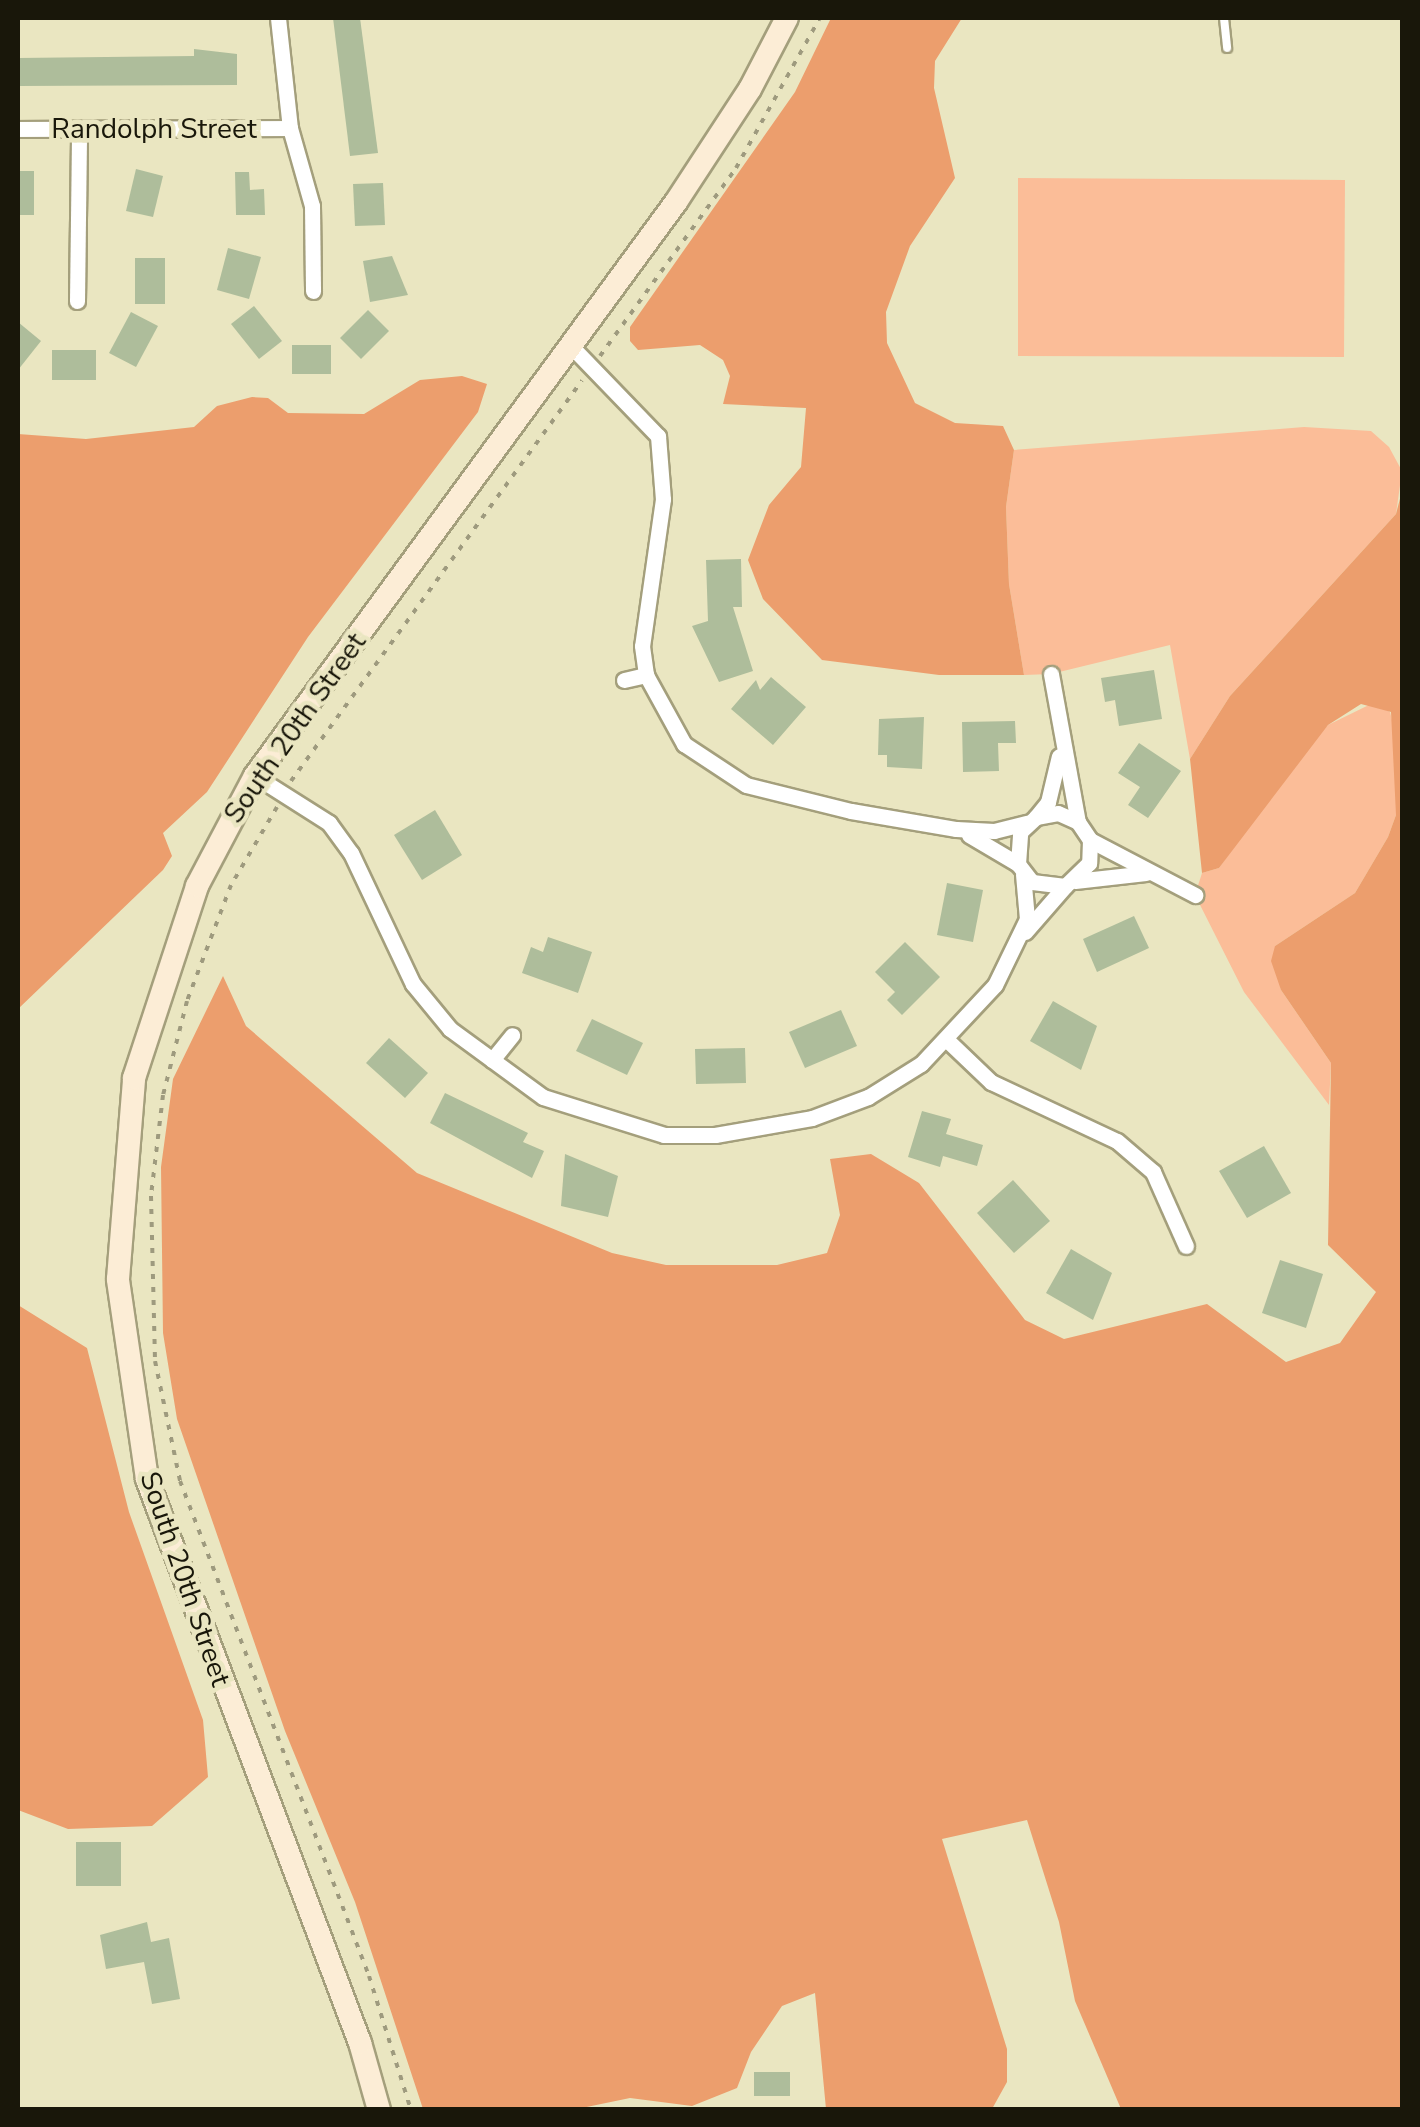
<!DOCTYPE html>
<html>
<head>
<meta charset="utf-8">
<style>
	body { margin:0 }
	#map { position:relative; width:1420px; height:2127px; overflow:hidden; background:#eae6c1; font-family:"Nunito Sans",sans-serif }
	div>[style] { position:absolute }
	.green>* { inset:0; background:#fbbd98 }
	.forest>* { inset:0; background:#ec9e6d }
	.building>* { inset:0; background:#aebd9b }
	.path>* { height:4px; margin-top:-2px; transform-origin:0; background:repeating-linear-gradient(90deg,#9e9a7e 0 5px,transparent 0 13px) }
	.roads { filter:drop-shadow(2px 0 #a49f7c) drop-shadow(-2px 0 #a49f7c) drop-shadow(0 2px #a49f7c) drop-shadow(0 -2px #a49f7c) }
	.lane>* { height:8px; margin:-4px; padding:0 4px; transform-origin:4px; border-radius:4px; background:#fff }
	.street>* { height:15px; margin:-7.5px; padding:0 7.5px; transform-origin:7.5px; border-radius:7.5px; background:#fff }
	.secondary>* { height:22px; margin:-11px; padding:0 11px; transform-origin:11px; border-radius:11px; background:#fcedd6 }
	span { translate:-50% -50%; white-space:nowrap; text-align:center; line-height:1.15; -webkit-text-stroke:9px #eae6c1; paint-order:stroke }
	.street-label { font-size:28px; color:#19170a }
	.frame { position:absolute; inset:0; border:20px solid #19170a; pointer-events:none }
</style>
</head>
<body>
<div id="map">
	<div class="green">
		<i style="clip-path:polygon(1018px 178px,1345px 180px,1344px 357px,1018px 356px)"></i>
		<i style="clip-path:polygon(1304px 427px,1371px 431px,1389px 447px,1402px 471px,1396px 514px,1230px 696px,1190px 759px,1170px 645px,1051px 674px,1024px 675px,1009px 584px,1006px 507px,1014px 450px)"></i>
		<i style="clip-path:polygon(1373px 703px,1390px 712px,1396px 736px,1396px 815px,1388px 837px,1355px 893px,1275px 946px,1281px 990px,1331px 1063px,1329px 1105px,1244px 992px,1195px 895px,1202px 873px,1219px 868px,1301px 753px,1328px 725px)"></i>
	</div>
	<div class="forest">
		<i style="clip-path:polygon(831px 18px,962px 18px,935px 61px,934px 88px,955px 178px,910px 246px,886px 312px,887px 343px,915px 403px,955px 423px,1003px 426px,1014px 450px,1006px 507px,1009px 584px,1024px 675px,939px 675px,822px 660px,763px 599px,748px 560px,769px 505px,801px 467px,806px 408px,723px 404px,730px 376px,723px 360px,700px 345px,638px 350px,630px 341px,630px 327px,795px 92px)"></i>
		<i style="clip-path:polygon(462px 376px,487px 384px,478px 412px,308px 637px,207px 792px,163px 833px,172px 856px,163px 870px,18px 1009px,18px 434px,86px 439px,194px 427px,217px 406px,252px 397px,268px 398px,288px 413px,364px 414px,420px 380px)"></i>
		<i style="clip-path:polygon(1402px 491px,1402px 2109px,1121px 2109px,1075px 2001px,1059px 1922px,1027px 1820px,942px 1839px,1007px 2049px,1007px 2082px,992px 2109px,826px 2109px,815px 1993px,782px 2006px,751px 2052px,737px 2088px,692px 2106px,630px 2098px,577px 2109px,423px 2109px,355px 1902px,285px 1731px,177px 1419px,163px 1333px,161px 1167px,173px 1079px,223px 976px,246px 1026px,417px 1173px,612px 1253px,666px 1265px,777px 1265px,827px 1253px,840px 1215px,830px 1159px,871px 1154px,919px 1183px,1025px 1320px,1064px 1339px,1207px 1304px,1286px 1362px,1340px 1343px,1376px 1292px,1328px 1245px,1331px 1063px,1281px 990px,1271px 961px,1275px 946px,1355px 893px,1388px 837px,1396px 815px,1391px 712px,1361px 704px,1328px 725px,1219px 868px,1202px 873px,1190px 759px,1230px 696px,1396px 514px)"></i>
		<i style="clip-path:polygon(18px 1305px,87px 1348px,129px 1512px,203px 1720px,208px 1777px,152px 1826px,68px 1829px,18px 1810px)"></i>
	</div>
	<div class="building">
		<i style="clip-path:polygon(333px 18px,360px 18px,378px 153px,350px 156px)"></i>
		<i style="clip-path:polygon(194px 49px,237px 54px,237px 85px,18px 86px,18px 58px,194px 56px)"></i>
		<i style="clip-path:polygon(136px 169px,163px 176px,153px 217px,126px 211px)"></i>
		<i style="clip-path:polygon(18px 171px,34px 171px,34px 215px,18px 215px)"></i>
		<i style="clip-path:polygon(235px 172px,249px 172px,250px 190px,264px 189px,265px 215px,236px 215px)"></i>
		<i style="clip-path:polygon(383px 183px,385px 225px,355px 226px,353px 184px)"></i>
		<i style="clip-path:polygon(228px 248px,261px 257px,249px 299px,217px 290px)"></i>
		<i style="clip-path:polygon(392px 256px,408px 295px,370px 302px,363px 261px)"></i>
		<i style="clip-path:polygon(135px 258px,165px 258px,165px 304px,135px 304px)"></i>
		<i style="clip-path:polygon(254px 306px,282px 341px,259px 359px,231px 324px)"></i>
		<i style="clip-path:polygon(368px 310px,389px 331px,361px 359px,340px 338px)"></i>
		<i style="clip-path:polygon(131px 312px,158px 326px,136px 367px,109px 353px)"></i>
		<i style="clip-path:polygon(18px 322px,41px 341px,18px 370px)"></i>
		<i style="clip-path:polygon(292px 345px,331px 345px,331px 374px,292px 374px)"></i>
		<i style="clip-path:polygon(52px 350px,96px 350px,96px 380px,52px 380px)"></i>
		<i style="clip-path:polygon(741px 559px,742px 607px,733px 607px,753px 671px,719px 682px,692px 626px,708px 621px,706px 560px)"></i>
		<i style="clip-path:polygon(1154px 670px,1162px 719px,1119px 726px,1115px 700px,1105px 702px,1101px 678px)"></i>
		<i style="clip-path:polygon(771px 677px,806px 707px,773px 745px,731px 709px,756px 680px,760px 690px)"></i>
		<i style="clip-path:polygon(924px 717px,922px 769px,887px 767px,887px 755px,878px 755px,879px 719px)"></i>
		<i style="clip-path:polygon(1015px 721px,1016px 743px,998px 743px,999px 771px,963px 772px,962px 722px)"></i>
		<i style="clip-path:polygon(1139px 743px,1181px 771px,1148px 818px,1128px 805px,1140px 787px,1118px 773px)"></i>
		<i style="clip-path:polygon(435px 810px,462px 855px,422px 880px,394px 835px)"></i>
		<i style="clip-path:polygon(947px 883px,983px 890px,973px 942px,937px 935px)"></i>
		<i style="clip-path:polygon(1134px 916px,1149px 948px,1097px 972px,1083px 939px)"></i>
		<i style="clip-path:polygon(548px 937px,592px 952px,578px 993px,522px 973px,531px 947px,543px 952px)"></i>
		<i style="clip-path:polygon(905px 942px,940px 977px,902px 1015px,887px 1000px,895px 992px,875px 972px)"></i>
		<i style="clip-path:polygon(1053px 1001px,1097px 1026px,1081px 1070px,1030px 1041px)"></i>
		<i style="clip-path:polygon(841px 1010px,857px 1046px,805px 1068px,789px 1032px)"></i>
		<i style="clip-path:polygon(592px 1019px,643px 1043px,627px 1075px,576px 1051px)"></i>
		<i style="clip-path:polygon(389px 1038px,428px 1073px,405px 1098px,366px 1063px)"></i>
		<i style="clip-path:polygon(745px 1048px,746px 1083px,696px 1084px,695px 1049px)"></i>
		<i style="clip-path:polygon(445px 1093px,528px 1133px,523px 1142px,544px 1151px,532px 1178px,430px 1123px)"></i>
		<i style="clip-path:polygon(922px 1111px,951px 1119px,946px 1134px,983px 1145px,977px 1166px,943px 1156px,940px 1167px,908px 1157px)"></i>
		<i style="clip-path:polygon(1264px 1146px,1291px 1193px,1247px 1218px,1219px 1171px)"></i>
		<i style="clip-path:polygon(565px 1154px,618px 1176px,608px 1217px,561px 1206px)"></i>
		<i style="clip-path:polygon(1013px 1180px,1050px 1221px,1014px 1253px,977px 1213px)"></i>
		<i style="clip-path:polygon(1071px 1249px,1112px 1273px,1093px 1320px,1046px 1293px)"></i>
		<i style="clip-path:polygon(1280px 1260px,1323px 1274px,1306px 1328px,1262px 1313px)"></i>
		<i style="clip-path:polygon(76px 1842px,121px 1842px,121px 1886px,76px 1886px)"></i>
		<i style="clip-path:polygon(147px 1922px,151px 1942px,169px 1938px,180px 1999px,152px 2004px,144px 1962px,106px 1969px,100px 1935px)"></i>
		<i style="clip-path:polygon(754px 2072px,790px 2072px,790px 2096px,754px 2096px)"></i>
	</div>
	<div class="path">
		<i style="left:600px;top:356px;width:232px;rotate:-54.1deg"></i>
		<i style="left:736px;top:168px;width:172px;rotate:-60.8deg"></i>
		<i style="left:291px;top:781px;width:495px;rotate:-54deg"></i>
		<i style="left:277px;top:807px;width:91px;rotate:120.5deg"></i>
		<i style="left:231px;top:885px;width:124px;rotate:110.8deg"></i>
		<i style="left:187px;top:1001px;width:97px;rotate:104.3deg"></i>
		<i style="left:163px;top:1095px;width:102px;rotate:96.8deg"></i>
		<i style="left:151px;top:1196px;width:165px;rotate:88.6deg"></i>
		<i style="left:155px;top:1361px;width:123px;rotate:78.2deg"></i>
		<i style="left:180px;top:1481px;width:530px;rotate:69.1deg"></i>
		<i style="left:369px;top:1976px;width:140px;rotate:72.6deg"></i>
	</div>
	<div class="roads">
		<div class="lane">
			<i style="left:1224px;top:18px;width:30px;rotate:84deg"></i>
		</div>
		<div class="street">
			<i style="left:278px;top:18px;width:111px;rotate:83.8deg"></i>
			<i style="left:290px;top:128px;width:81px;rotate:74.2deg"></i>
			<i style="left:312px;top:206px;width:85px;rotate:89.3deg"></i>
			<i style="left:18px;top:129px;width:272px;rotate:-0.2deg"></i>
			<i style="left:77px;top:301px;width:170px;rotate:-89.3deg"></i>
			<i style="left:570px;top:345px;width:127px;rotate:46deg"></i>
			<i style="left:658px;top:436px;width:63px;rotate:85.5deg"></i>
			<i style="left:663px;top:499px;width:148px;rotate:98.1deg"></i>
			<i style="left:642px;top:646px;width:29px;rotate:82deg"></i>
			<i style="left:646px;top:675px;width:79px;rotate:61.2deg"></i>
			<i style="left:684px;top:744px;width:74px;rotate:33.5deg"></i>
			<i style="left:746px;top:785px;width:108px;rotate:13.9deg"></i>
			<i style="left:851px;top:811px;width:107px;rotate:9.7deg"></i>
			<i style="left:956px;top:829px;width:38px;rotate:3deg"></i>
			<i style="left:994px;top:831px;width:34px;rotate:-14deg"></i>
			<i style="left:1051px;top:674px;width:150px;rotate:79.7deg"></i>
			<i style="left:624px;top:680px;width:23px;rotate:-13deg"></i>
			<i style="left:255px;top:776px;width:88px;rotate:32.4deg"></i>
			<i style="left:329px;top:823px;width:37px;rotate:54deg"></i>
			<i style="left:351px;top:853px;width:145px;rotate:64.7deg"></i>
			<i style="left:413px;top:984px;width:58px;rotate:50.6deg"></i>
			<i style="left:450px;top:1029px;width:115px;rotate:36.2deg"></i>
			<i style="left:543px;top:1097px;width:127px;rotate:17.4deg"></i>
			<i style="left:664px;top:1135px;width:51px"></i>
			<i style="left:715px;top:1135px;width:98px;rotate:-9.9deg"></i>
			<i style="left:812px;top:1118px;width:60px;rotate:-20.6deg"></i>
			<i style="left:868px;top:1097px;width:62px;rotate:-31.9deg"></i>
			<i style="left:921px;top:1064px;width:108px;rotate:-46.9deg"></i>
			<i style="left:995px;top:985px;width:73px;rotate:-64.1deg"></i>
			<i style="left:1027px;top:919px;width:45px;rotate:-95.1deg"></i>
			<i style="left:1036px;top:817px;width:19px;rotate:-51deg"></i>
			<i style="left:1048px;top:802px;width:47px;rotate:-76.6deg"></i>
			<i style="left:969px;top:835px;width:57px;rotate:30.6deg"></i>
			<i style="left:1090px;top:840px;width:23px;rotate:92deg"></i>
			<i style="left:1089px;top:863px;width:33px;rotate:136deg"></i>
			<i style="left:1065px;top:886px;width:33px;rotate:-173deg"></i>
			<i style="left:1032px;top:882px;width:23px;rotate:-128deg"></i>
			<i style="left:1018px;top:864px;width:32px;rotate:-86deg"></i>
			<i style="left:1020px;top:832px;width:22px;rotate:-43deg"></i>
			<i style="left:1036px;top:817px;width:22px;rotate:-10deg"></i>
			<i style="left:1058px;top:813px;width:22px;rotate:24deg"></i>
			<i style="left:1078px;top:822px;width:22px;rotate:56deg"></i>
			<i style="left:1090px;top:840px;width:119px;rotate:27.6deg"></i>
			<i style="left:1075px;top:881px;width:71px;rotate:-6.4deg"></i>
			<i style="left:1025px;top:932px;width:61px;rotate:-49deg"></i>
			<i style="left:947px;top:1040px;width:61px;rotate:43.7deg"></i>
			<i style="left:991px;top:1082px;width:139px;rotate:25.1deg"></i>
			<i style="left:1117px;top:1141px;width:48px;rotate:40.7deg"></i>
			<i style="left:1153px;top:1172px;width:81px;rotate:66deg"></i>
			<i style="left:492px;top:1060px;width:32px;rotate:-51deg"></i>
		</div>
		<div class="secondary">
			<i style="left:379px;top:2110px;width:70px;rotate:-105.8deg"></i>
			<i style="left:360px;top:2043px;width:603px;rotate:-110.69deg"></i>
			<i style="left:147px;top:1479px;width:202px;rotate:-98.3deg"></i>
			<i style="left:118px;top:1279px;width:202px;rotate:-85.4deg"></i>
			<i style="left:134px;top:1078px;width:202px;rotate:-71.8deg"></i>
			<i style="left:197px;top:886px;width:124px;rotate:-62.2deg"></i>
			<i style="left:255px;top:776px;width:712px;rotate:-53.74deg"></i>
			<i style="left:676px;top:202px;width:135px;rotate:-56.8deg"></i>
			<i style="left:750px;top:89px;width:80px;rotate:-62.5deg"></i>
		</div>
	</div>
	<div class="street-label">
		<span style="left:154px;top:129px">Randolph Street</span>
		<span style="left:295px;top:728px;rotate:-55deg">South 20th Street</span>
		<span style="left:185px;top:1579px;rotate:71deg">South 20th Street</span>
	</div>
	<div class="frame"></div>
</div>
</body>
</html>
